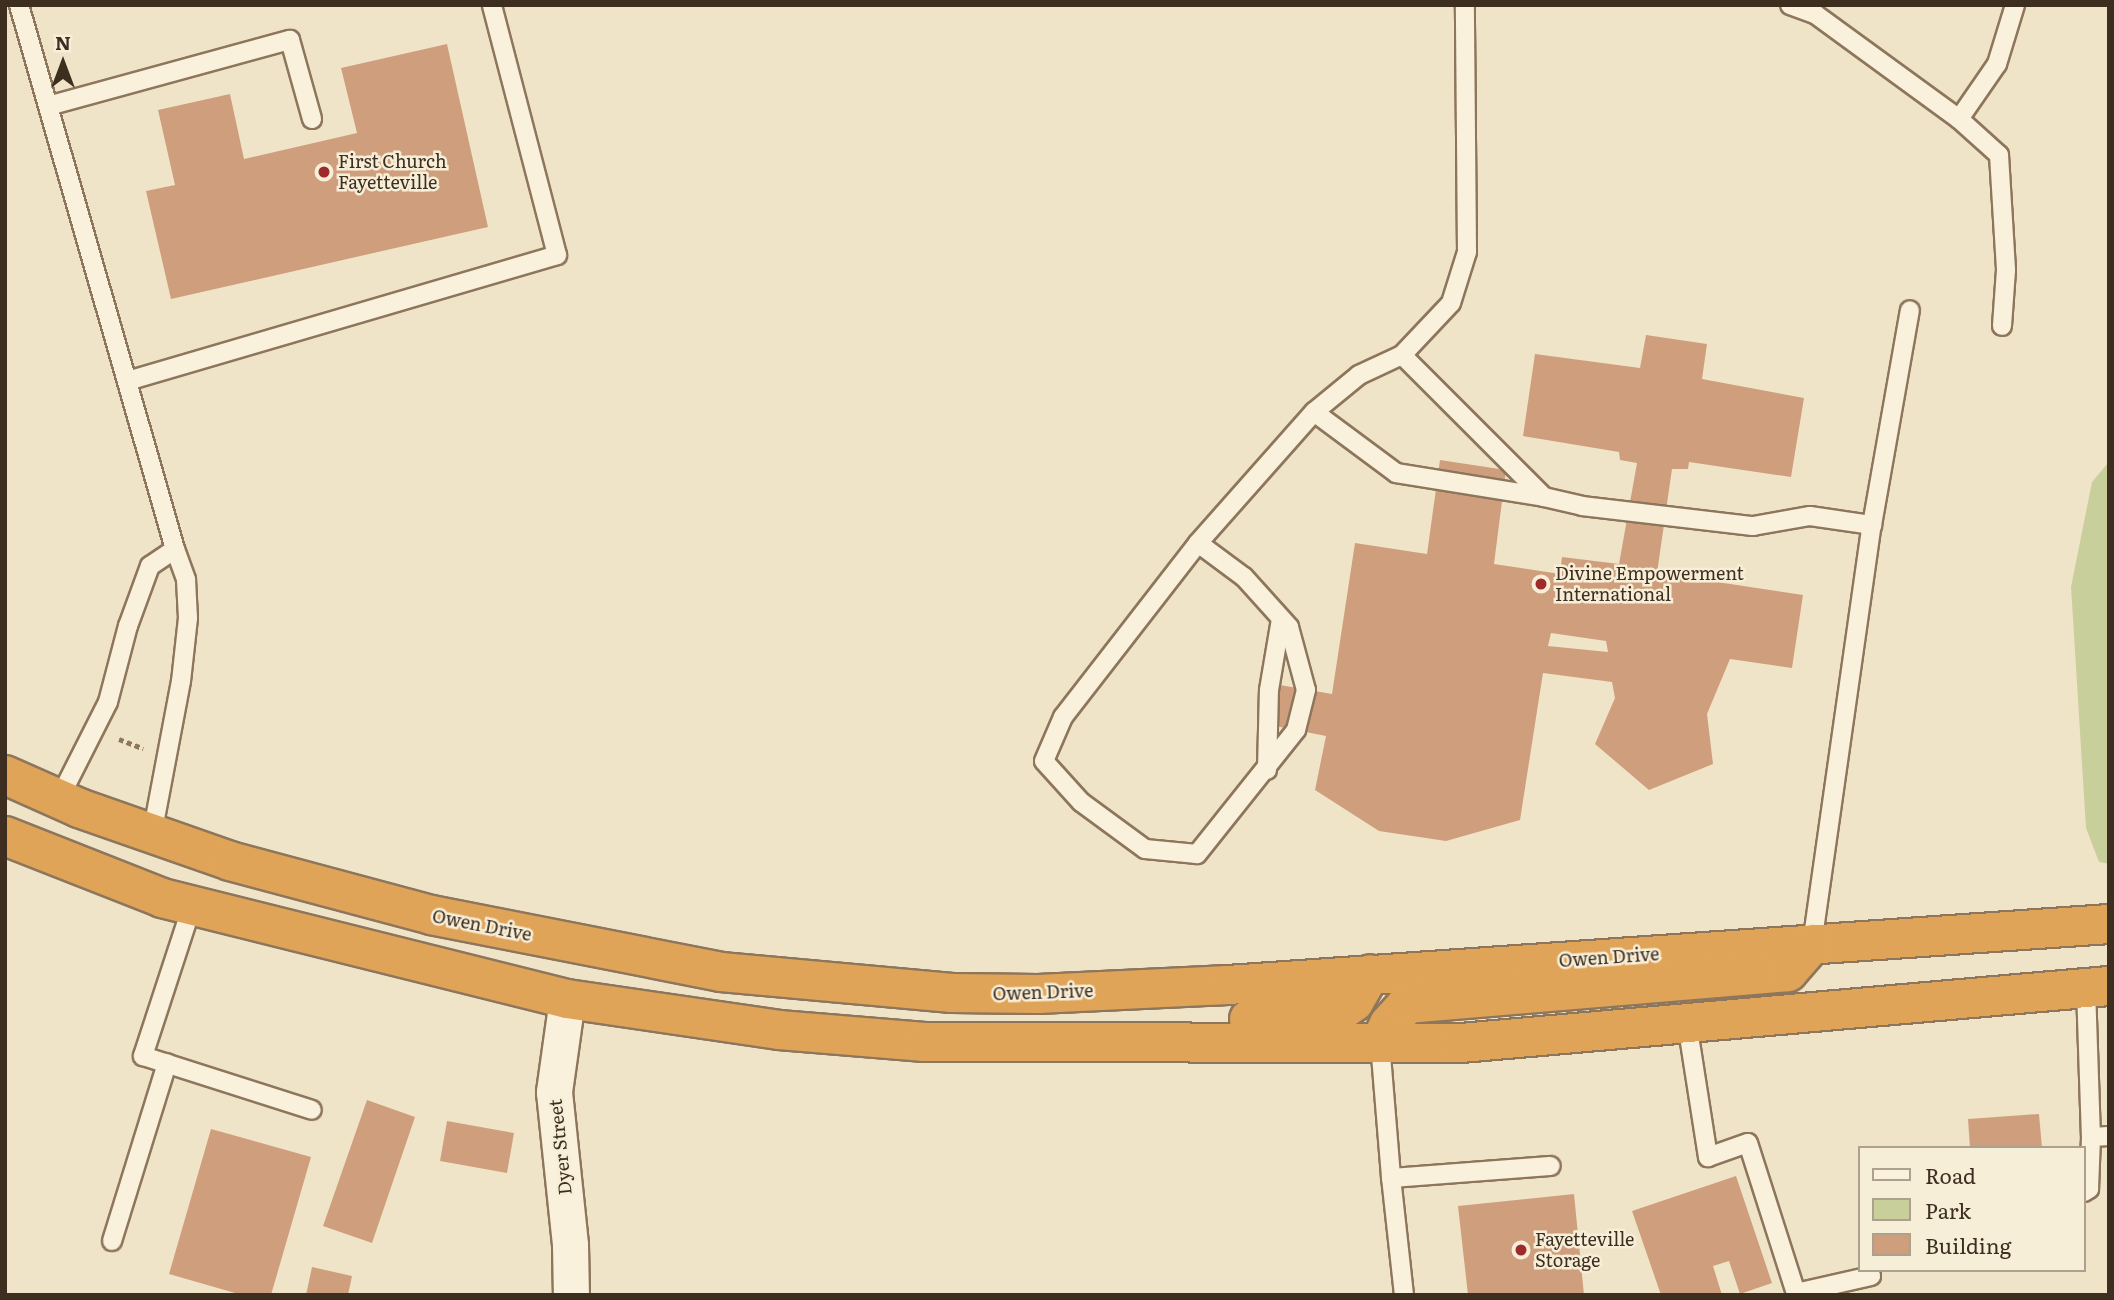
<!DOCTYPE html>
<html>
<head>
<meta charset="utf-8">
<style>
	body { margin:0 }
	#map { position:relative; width:2114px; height:1300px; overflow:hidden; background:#f0e4c8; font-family:Literata,serif }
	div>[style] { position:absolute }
	.green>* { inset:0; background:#c9cf9b }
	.building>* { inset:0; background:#cf9f7d }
	.path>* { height:4.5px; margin-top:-2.25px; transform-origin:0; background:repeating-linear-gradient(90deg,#8d765c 0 5px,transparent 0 8.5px) }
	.roads { filter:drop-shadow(2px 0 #8d765c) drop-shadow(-2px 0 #8d765c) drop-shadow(0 2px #8d765c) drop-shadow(0 -2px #8d765c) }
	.lane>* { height:18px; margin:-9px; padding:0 9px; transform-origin:9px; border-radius:9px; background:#faf1dc }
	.street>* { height:35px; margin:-17.5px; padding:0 17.5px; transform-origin:17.5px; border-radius:17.5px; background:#faf1dc }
	.highway>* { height:38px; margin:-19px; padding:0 19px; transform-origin:19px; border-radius:19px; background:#e0a458 }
	.dots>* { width:19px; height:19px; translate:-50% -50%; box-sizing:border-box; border:4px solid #f7eed8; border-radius:50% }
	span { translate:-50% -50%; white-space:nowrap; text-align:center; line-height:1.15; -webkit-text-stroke:5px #f7eed8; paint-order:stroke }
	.poi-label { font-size:18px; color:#3d2e20 }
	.left { translate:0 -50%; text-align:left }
	.street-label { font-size:18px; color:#3d2e20 }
	.frame { position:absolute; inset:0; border:7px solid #3d2e20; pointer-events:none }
	.legend { position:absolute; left:1858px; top:1146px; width:228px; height:126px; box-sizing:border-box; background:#f7eed8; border:2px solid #ada18e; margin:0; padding:9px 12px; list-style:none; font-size:21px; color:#3d2e20 }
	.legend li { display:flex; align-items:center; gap:14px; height:35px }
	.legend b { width:35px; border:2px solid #ada18e }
	.north { position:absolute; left:28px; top:28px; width:70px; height:70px; -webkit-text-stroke:5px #f7eed8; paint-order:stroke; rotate:0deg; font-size:19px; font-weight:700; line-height:28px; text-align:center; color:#3d2e20 }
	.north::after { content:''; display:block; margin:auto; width:24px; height:32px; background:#3d2e20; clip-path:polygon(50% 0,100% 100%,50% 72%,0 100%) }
</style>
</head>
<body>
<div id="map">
	<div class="green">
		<i style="clip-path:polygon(2109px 462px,2109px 864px,2099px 862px,2086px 828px,2071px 587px,2092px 482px)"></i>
	</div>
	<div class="building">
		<i style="clip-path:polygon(447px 44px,488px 227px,171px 299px,146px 191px,175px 185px,158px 110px,230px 94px,244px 159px,357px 133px,341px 68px)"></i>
		<i style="clip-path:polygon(evenodd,1646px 335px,1707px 344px,1702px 379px,1804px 398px,1791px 477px,1689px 462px,1688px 469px,1672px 469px,1657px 573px,1803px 595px,1792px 668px,1730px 659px,1707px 714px,1713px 764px,1649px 790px,1595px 744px,1615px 698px,1612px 682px,1543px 673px,1520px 820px,1446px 841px,1379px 831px,1315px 790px,1326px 736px,1275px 726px,1280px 685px,1332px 694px,1355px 543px,1427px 554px,1440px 460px,1506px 470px,1494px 564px,1560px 574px,1562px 557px,1619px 564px,1637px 463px,1620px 460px,1619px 452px,1523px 436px,1535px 354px,1640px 368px,1646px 335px,1551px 633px,1606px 641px,1608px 652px,1548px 646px,1551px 633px)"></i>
		<i style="clip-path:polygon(367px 1100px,415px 1117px,372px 1243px,323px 1226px)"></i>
		<i style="clip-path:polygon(2039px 1114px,2042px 1148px,1970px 1148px,1968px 1119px)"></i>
		<i style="clip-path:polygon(447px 1121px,514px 1133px,507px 1173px,440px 1161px)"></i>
		<i style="clip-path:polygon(211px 1129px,311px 1157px,271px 1295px,242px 1295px,169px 1274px)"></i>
		<i style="clip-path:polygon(1736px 1176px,1772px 1283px,1740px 1294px,1729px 1261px,1713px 1266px,1722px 1295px,1661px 1295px,1632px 1211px)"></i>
		<i style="clip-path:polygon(1574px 1194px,1584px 1295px,1468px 1295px,1458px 1206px)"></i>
		<i style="clip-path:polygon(312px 1267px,352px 1276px,348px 1295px,306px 1295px)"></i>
	</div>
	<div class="path">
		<i style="left:119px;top:739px;width:26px;rotate:21deg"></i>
	</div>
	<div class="roads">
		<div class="lane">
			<i style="left:19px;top:5px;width:566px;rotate:74deg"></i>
			<i style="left:1790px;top:5px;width:27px;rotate:20deg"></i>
			<i style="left:1815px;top:14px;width:178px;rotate:36.1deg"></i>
			<i style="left:1959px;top:119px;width:67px;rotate:-55.4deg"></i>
			<i style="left:1997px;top:64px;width:62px;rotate:-73deg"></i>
			<i style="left:48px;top:106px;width:251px;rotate:-15.3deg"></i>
			<i style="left:290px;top:40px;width:82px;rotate:74.4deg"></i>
			<i style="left:1959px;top:119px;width:54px;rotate:42deg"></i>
			<i style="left:1999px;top:155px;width:115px;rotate:86.5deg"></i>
			<i style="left:2006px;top:270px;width:56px;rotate:94.1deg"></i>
			<i style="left:1402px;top:355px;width:201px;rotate:45deg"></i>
			<i style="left:1544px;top:497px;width:39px;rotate:13deg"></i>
			<i style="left:1582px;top:506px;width:172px;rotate:6.7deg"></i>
			<i style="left:1753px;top:526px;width:58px;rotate:-10deg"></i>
			<i style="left:1810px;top:516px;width:63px;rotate:8.3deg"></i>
			<i style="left:127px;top:381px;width:448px;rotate:-16.3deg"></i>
			<i style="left:557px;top:255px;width:258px;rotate:-104.6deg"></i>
			<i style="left:1314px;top:412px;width:102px;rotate:36.6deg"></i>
			<i style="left:1396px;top:473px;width:150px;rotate:9.2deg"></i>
			<i style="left:1198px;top:543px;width:57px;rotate:36.5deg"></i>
			<i style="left:1244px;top:577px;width:67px;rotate:48deg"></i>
			<i style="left:1289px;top:627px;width:65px;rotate:74.9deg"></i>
			<i style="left:1306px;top:690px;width:41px;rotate:104deg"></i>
			<i style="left:1296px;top:730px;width:159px;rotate:128.6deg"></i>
			<i style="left:1197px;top:854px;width:52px;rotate:-174.5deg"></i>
			<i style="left:1145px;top:849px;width:79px;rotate:-143.7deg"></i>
			<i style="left:1081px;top:802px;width:55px;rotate:-132.1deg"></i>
			<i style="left:1044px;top:761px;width:48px;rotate:-66.6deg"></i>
			<i style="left:1063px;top:717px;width:220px;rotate:-52.2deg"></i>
			<i style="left:1198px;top:543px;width:175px;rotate:-48.5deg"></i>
			<i style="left:1314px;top:412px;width:58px;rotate:-39.4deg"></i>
			<i style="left:1359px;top:375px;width:47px;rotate:-24.9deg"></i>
			<i style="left:1402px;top:355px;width:71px;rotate:-46.7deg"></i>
			<i style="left:1451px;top:303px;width:53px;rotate:-72.6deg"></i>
			<i style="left:1467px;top:252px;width:247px;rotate:-90.5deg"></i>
			<i style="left:1267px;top:770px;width:80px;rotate:-88.6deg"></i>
			<i style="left:1269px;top:690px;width:72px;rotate:-80.4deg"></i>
			<i style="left:59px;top:799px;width:109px;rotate:-63.2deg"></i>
			<i style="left:108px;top:702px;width:79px;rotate:-75.3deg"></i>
			<i style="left:128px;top:626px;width:64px;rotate:-69.9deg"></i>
			<i style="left:150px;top:566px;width:30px;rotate:-34deg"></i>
			<i style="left:175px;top:549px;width:33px;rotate:70deg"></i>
			<i style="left:186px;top:580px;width:38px;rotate:87deg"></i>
			<i style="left:188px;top:618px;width:63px;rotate:96.3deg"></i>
			<i style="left:181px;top:681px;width:156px;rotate:100.7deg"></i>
			<i style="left:192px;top:906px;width:158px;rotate:108.1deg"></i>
			<i style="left:143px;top:1056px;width:177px;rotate:17.7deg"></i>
			<i style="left:1812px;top:944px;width:423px;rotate:-81.9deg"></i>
			<i style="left:1872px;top:525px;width:218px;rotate:-80deg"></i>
			<i style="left:2086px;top:988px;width:149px;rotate:88.1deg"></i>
			<i style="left:1687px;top:1023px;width:136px;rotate:81.1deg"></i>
			<i style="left:1708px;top:1157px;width:42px;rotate:-19.3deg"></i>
			<i style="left:1748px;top:1143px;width:157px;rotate:72.3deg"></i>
			<i style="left:1796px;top:1293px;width:77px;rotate:-12.8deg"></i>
			<i style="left:1380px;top:1043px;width:135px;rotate:85.3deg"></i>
			<i style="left:2084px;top:1192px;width:6px;rotate:-31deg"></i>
			<i style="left:2089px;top:1189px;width:52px;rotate:-87.8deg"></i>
			<i style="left:2091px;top:1137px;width:18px;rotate:-3deg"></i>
			<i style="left:112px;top:1241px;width:186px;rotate:-72.8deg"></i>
			<i style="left:1404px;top:1295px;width:118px;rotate:-96.3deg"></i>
			<i style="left:1391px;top:1178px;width:160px;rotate:-4.3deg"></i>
		</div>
		<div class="street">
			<i style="left:567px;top:999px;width:94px;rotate:98deg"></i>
			<i style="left:554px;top:1092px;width:154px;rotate:84deg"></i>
			<i style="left:570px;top:1245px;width:50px;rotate:88.9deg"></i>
		</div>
		<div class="highway">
			<i style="left:5px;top:775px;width:81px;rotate:24deg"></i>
			<i style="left:79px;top:808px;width:160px;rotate:19.3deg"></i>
			<i style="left:230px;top:861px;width:208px;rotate:15deg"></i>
			<i style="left:431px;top:915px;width:296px;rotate:11.1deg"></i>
			<i style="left:721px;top:972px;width:232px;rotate:5.2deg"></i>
			<i style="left:952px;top:993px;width:86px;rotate:0.7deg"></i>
			<i style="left:1038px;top:994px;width:190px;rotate:-2.7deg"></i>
			<i style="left:1228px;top:985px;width:883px;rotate:-3.96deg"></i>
			<i style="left:5px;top:836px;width:169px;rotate:21.5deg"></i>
			<i style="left:162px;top:898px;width:417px;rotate:14deg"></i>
			<i style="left:567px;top:999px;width:214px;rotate:8.3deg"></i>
			<i style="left:779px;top:1030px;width:146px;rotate:4.7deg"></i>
			<i style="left:925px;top:1042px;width:536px;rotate:0.11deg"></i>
			<i style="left:1461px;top:1043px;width:651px;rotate:-5.03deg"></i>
			<i style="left:1249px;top:1019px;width:88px;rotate:-3.3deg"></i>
			<i style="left:1337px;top:1014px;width:21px;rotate:-35deg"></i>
			<i style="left:1354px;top:1002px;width:32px;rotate:-60deg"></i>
			<i style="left:1380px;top:1043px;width:21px;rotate:-65deg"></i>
			<i style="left:1389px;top:1024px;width:27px;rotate:-48deg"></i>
			<i style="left:1407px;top:1004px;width:382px;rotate:-4.8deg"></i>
			<i style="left:1788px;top:972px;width:37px;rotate:-49deg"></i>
		</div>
	</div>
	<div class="dots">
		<i style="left:324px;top:172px;background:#9e2a2b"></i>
		<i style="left:1541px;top:584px;background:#9e2a2b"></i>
		<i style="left:1521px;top:1250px;background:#9e2a2b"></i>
	</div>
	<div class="poi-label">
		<span class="left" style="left:338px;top:172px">First Church<br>Fayetteville</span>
		<span class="left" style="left:1555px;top:584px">Divine Empowerment<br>International</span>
		<span class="left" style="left:1535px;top:1250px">Fayetteville<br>Storage</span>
	</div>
	<div class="street-label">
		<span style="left:482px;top:925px;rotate:11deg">Owen Drive</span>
		<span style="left:1609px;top:957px;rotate:-4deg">Owen Drive</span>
		<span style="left:1043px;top:992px;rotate:-2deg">Owen Drive</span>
		<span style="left:560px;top:1147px;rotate:-96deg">Dyer Street</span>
	</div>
	<div class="frame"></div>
	<ul class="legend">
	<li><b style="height:9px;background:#faf1dc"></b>Road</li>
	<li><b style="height:19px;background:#c9cf9b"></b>Park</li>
	<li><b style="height:19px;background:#cf9f7d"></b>Building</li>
	</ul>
	<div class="north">N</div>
</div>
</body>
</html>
